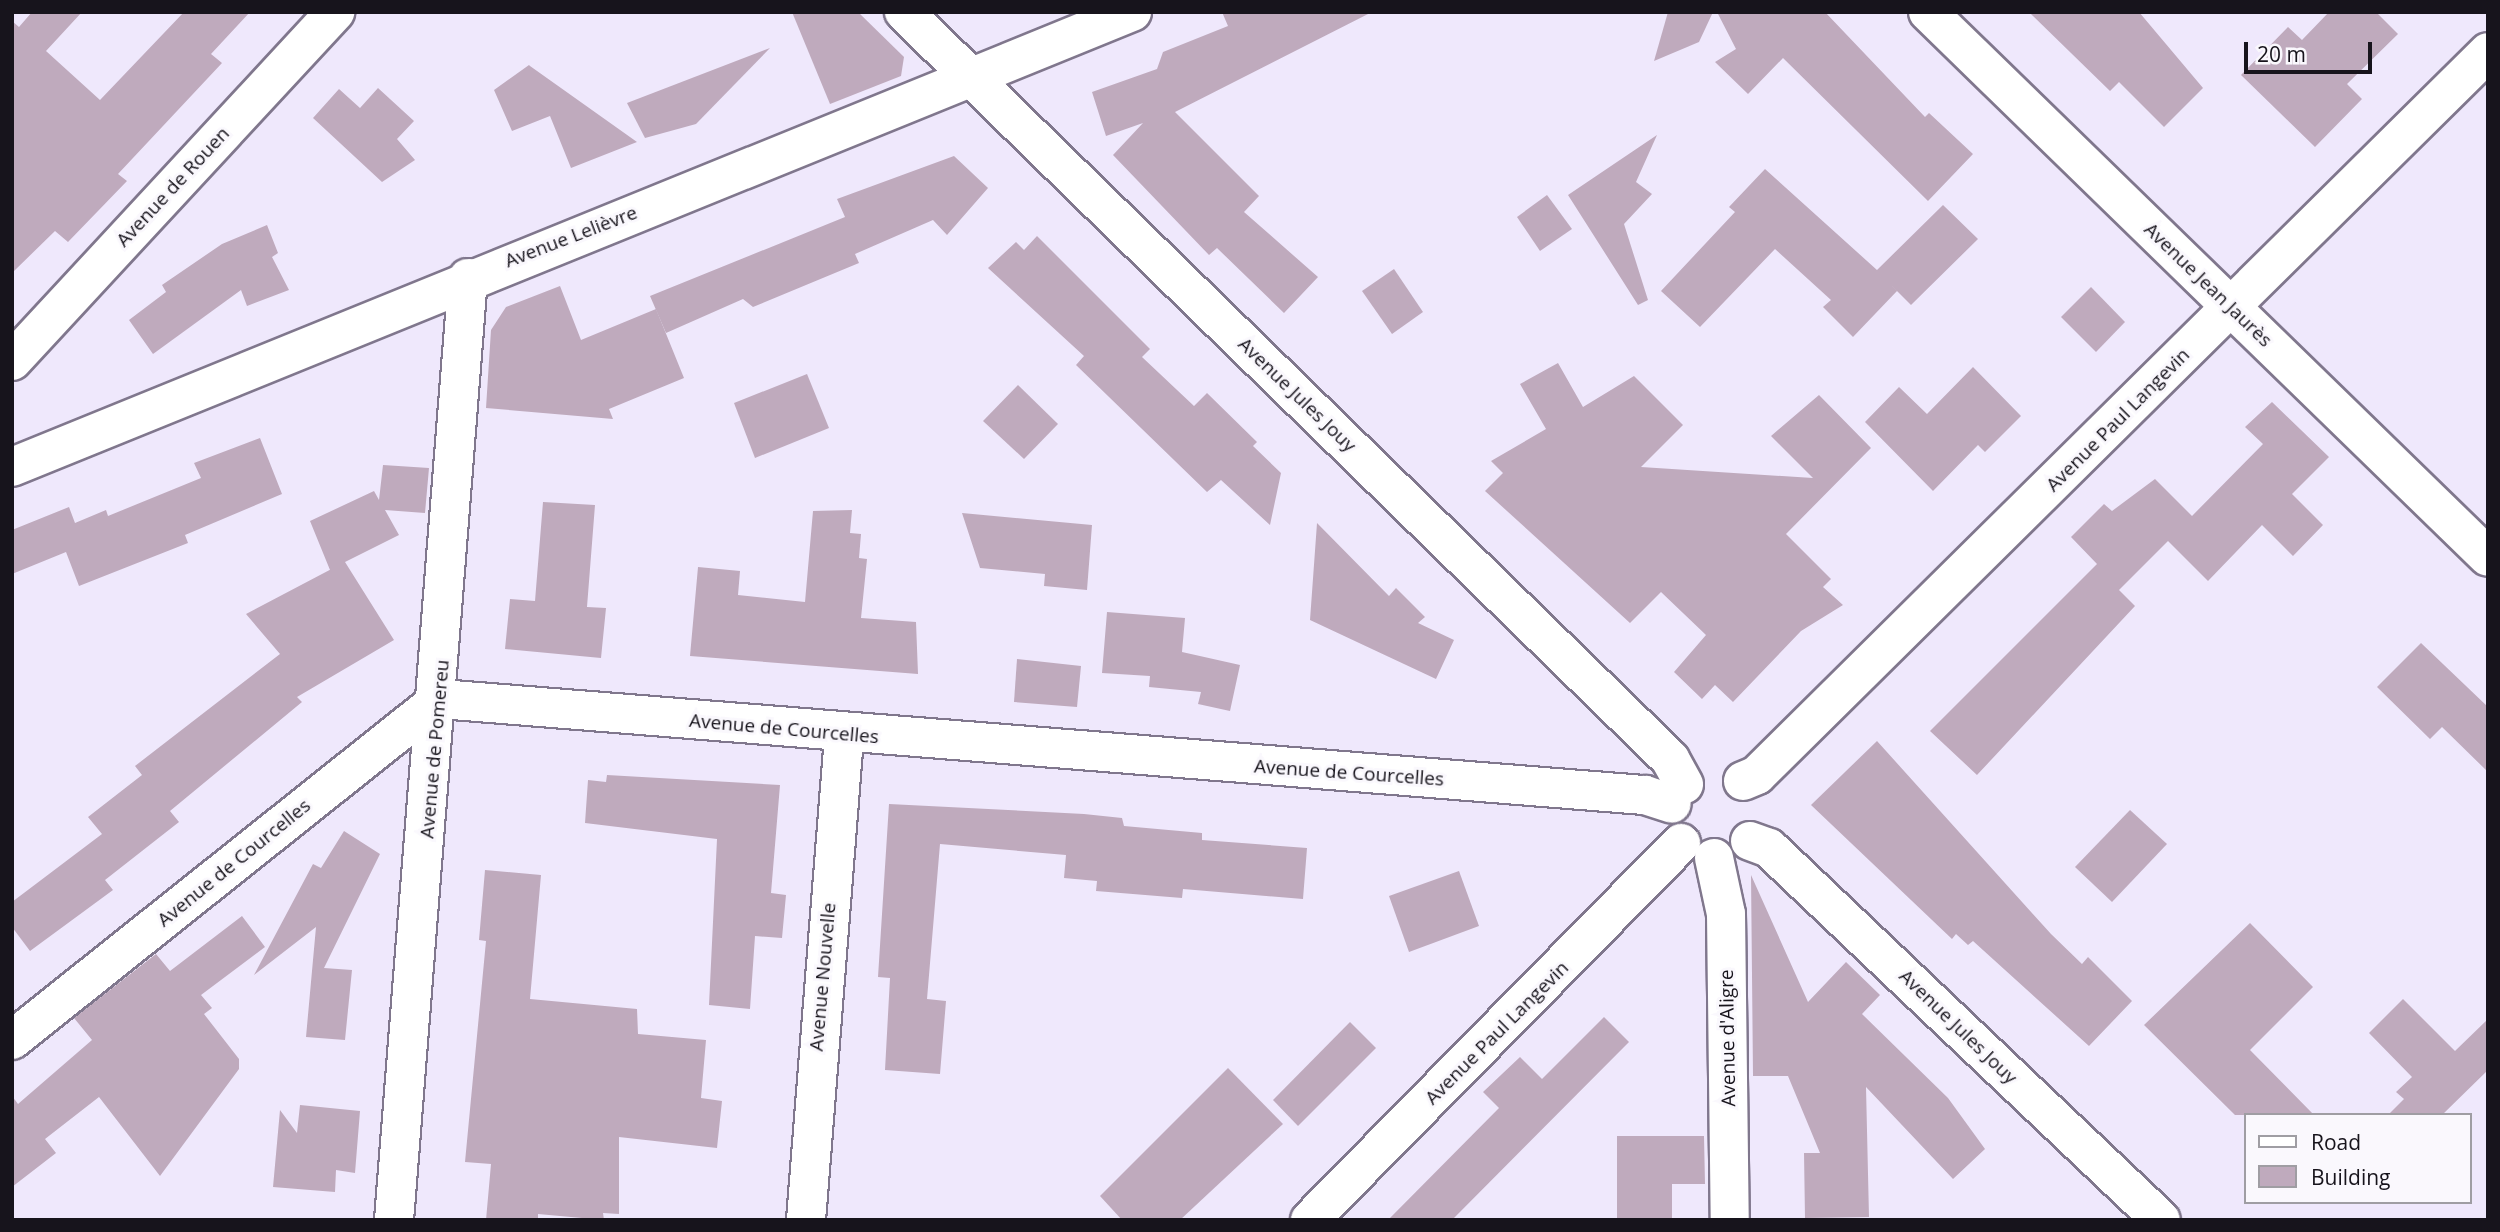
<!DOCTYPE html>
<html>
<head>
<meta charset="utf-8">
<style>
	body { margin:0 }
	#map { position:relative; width:2500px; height:1232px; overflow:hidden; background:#efe8fc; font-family:"Open Sans",sans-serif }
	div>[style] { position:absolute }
	.building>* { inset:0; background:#bfaabd }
	.roads { filter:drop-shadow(2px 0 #80778d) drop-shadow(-2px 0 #80778d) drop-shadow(0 2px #80778d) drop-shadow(0 -2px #80778d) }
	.street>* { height:38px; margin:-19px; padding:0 19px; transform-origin:19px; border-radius:19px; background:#fff }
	span { translate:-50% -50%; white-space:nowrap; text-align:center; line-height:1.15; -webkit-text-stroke:6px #faf8fd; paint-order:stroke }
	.street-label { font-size:19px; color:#17141c }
	.frame { position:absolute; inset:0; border:14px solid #17141c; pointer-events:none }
	.legend { position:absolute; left:2244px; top:1113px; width:228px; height:91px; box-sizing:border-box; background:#faf8fd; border:2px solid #9f9da3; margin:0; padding:9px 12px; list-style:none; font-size:21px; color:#17141c }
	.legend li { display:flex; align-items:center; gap:14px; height:35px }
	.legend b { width:35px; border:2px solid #9f9da3 }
	.scale { position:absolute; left:2244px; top:42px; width:128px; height:32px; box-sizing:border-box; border:4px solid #17141c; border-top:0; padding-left:9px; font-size:21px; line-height:24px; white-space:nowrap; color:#17141c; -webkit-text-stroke:5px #faf8fd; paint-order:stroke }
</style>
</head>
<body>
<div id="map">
	<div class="building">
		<i style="clip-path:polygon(32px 12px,82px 12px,46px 51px,100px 100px,184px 12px,250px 12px,211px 54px,222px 63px,118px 174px,127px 181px,68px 242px,55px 231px,12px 273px,12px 21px,19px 27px)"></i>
		<i style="clip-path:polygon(792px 12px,858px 12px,904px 57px,901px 76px,830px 104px)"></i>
		<i style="clip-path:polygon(1222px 12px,1372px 12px,1175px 112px,1259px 196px,1244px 212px,1318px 277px,1284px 313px,1217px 248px,1209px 255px,1113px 155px,1143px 123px,1106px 136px,1092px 92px,1157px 69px,1163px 52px,1228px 26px)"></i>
		<i style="clip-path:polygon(1668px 12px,1713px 12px,1699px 42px,1654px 61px)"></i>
		<i style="clip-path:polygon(1717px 12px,1825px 12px,1925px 117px,1929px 113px,1973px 154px,1928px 201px,1783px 58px,1748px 94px,1715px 62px,1736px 49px)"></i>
		<i style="clip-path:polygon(2029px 12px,2139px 12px,2203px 88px,2164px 127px,2119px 82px,2110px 91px)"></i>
		<i style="clip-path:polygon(2329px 12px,2376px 12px,2398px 34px,2347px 84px,2362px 99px,2315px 147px,2241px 75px,2288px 27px,2302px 40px)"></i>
		<i style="clip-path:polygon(770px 48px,696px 124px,645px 138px,627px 103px)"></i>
		<i style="clip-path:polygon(529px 65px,530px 66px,637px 142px,571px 168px,550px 116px,512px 131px,494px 90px)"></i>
		<i style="clip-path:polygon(378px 88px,414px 121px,397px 139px,415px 160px,382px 182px,313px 118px,339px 89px,360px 108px)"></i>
		<i style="clip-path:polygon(1657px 135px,1636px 182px,1652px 194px,1624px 224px,1648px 300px,1638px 305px,1568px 195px)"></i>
		<i style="clip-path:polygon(954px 156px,988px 188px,947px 235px,933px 220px,855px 254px,859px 263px,753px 307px,743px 299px,666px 333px,650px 296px,845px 217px,837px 199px)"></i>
		<i style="clip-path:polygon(1765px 169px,1877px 270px,1943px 205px,1978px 239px,1911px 305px,1891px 285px,1897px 291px,1853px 337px,1823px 307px,1831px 300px,1775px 249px,1700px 327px,1661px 291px,1735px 212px,1729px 207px)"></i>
		<i style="clip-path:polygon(1547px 195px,1572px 229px,1540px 251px,1517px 217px)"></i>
		<i style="clip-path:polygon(267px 225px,278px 253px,272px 257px,289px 290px,247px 306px,241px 290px,153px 354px,129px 320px,166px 292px,162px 285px,222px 244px)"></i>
		<i style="clip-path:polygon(1037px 236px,1150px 349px,1142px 357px,1194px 406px,1207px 393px,1257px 442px,1253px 446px,1281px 473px,1270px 525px,1221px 480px,1207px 492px,1076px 365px,1084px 356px,988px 268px,1016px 242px,1024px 250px)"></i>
		<i style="clip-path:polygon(1394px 269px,1423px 312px,1392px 334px,1362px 291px)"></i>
		<i style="clip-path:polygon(560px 286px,581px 340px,656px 309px,684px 378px,609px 409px,613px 419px,486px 408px,491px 330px,506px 307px)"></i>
		<i style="clip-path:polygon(2091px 287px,2125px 322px,2096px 352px,2061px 317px)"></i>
		<i style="clip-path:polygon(1558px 363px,1583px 407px,1634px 376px,1683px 425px,1641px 467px,1813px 478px,1771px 436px,1819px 395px,1871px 448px,1786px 534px,1831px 579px,1823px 587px,1843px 605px,1801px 631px,1733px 702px,1715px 685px,1702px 699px,1674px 672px,1706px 635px,1661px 592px,1630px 623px,1485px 491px,1503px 473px,1491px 461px,1546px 429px,1520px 384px)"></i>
		<i style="clip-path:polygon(1973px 367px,2021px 416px,1985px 452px,1978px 445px,1933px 491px,1865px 422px,1899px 387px,1927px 414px)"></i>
		<i style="clip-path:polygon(807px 374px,829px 428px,755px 458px,734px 403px)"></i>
		<i style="clip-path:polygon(1018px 385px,1058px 424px,1024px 459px,983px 421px)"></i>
		<i style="clip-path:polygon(2272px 402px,2329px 457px,2292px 494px,2323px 525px,2293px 556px,2262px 525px,2208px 581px,2168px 541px,2119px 590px,2135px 606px,1977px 775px,1930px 731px,2097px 564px,2071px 537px,2104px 504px,2112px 511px,2155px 479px,2192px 516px,2263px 444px,2245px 427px)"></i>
		<i style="clip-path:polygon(260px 438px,282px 494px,185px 535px,188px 543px,79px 586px,66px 552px,12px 574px,12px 530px,69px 507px,75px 523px,106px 510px,108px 516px,201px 478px,194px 463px)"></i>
		<i style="clip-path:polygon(383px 465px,429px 468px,425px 513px,385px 510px,399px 535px,345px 562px,394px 640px,297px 697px,302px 702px,170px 811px,179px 822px,105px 880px,113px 890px,30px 951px,12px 927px,12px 902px,102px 834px,88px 817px,142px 775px,135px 766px,280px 654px,246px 614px,341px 564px,330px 570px,310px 521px,374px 491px,379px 500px)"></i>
		<i style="clip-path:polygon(543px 502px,595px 505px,587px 607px,606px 608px,601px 658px,505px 649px,510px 599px,535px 601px)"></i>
		<i style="clip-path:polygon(852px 510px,850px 533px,861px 534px,859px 558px,867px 559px,861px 618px,916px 622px,918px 674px,690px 656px,698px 567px,740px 571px,738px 595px,805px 602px,813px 511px)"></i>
		<i style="clip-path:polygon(962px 513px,1092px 525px,1087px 590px,1044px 586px,1045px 574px,980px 568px)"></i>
		<i style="clip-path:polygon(1317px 523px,1389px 596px,1396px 588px,1425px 617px,1418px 623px,1454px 640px,1436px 679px,1310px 620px)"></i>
		<i style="clip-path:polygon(1107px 612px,1185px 618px,1182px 652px,1240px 665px,1230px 711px,1198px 704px,1201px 692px,1149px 687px,1150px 676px,1102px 673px)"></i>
		<i style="clip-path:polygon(2421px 643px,2488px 707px,2488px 772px,2442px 727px,2430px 739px,2377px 687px)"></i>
		<i style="clip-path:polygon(1017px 659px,1081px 666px,1077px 707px,1014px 702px)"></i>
		<i style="clip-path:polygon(1877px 741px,2051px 934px,2082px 964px,2088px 957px,2132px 1001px,2089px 1046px,1973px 941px,1968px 945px,1956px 934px,1952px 939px,1811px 805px)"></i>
		<i style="clip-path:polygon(607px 775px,780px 785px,771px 893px,786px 895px,782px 938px,755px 936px,750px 1009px,709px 1005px,717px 839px,585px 823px,588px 780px,606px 782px)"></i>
		<i style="clip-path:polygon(889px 804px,1084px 814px,1122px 818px,1124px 826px,1202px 833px,1202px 840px,1307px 848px,1303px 899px,1183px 889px,1182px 898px,1096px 891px,1097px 881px,1064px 878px,1066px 855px,940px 844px,927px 999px,946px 1001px,940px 1074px,885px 1070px,890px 978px,878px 977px)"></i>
		<i style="clip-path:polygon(2130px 810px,2167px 844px,2112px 902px,2075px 867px)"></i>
		<i style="clip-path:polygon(344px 831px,380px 854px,324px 968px,352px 970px,345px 1040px,306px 1037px,316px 927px,254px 975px,313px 864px,321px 868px)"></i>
		<i style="clip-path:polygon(485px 870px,541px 875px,530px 999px,637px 1009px,638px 1034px,706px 1040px,701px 1098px,722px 1101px,717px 1148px,619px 1137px,619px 1214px,603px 1213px,604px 1220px,538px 1214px,538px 1220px,486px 1220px,491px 1164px,465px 1162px,486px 941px,479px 940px)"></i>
		<i style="clip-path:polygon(1459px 871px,1479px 926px,1409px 952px,1389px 896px)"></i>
		<i style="clip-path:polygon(1751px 875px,1808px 1002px,1846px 962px,1880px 995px,1862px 1014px,1948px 1098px,1985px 1149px,1953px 1179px,1866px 1087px,1869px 1217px,1805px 1218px,1804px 1153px,1820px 1153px,1788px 1076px,1753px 1076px)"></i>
		<i style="clip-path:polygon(242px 916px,265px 947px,201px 995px,212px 1008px,204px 1014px,239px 1059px,239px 1069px,160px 1176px,99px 1097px,45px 1139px,56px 1153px,12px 1187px,12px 1096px,18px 1104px,92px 1040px,74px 1018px,156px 954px,170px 971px)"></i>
		<i style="clip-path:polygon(2250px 923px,2313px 987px,2250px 1050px,2314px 1115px,2235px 1115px,2144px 1025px)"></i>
		<i style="clip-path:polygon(2403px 999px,2455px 1051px,2488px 1019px,2488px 1070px,2442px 1115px,2388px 1115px,2404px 1099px,2396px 1092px,2412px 1077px,2369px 1033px)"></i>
		<i style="clip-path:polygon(1604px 1017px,1629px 1042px,1452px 1220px,1388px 1220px,1499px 1108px,1483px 1092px,1520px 1057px,1542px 1079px)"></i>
		<i style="clip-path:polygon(1350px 1022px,1376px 1048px,1298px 1126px,1273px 1100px)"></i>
		<i style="clip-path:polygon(1228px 1068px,1283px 1124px,1180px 1220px,1122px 1220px,1100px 1196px)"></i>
		<i style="clip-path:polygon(300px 1105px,360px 1111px,355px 1173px,336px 1170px,335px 1192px,273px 1187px,280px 1110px,297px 1133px)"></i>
		<i style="clip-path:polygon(1617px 1136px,1704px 1136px,1705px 1184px,1672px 1184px,1672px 1220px,1617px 1220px)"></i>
	</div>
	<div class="roads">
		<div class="street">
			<i style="left:904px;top:12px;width:1070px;rotate:44.28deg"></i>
			<i style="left:1670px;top:759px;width:29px;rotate:61deg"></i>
			<i style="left:1928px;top:12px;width:781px;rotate:44.22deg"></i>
			<i style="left:12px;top:361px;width:476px;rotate:-47.2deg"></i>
			<i style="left:12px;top:467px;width:1209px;rotate:-22.11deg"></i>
			<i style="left:1743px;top:781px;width:15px;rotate:-23deg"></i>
			<i style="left:1757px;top:775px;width:1028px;rotate:-44.68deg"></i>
			<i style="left:1750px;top:841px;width:20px;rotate:20deg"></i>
			<i style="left:1769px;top:848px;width:540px;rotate:43.5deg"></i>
			<i style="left:1714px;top:858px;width:57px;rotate:77.9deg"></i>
			<i style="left:1726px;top:914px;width:306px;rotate:89.3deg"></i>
			<i style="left:12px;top:1040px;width:547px;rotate:-38.55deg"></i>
			<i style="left:440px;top:699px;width:1209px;rotate:4.56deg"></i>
			<i style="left:1645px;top:795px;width:28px;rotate:18deg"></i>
			<i style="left:394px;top:1220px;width:945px;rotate:-85.51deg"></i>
			<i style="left:806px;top:1220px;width:486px;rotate:-85.5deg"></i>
			<i style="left:1310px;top:1220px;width:529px;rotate:-45.46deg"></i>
		</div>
	</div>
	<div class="street-label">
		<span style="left:173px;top:187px;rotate:-47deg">Avenue de Rouen</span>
		<span style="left:571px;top:237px;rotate:-21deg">Avenue Lelièvre</span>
		<span style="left:2208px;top:285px;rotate:44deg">Avenue Jean Jaurès</span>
		<span style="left:1297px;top:395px;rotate:44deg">Avenue Jules Jouy</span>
		<span style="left:2118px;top:420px;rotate:-45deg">Avenue Paul Langevin</span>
		<span style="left:784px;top:729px;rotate:5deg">Avenue de Courcelles</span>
		<span style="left:435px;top:749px;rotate:-85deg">Avenue de Pomereu</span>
		<span style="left:1349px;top:773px;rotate:4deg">Avenue de Courcelles</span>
		<span style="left:234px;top:863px;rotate:-39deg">Avenue de Courcelles</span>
		<span style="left:823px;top:977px;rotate:-85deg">Avenue Nouvelle</span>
		<span style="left:1958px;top:1027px;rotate:44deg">Avenue Jules Jouy</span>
		<span style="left:1497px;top:1033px;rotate:-45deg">Avenue Paul Langevin</span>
		<span style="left:1728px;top:1038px;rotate:-91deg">Avenue d'Aligre</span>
	</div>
	<div class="frame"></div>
	<ul class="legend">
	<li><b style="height:9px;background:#fff"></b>Road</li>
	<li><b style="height:19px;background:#bfaabd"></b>Building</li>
	</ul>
	<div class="scale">20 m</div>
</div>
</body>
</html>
